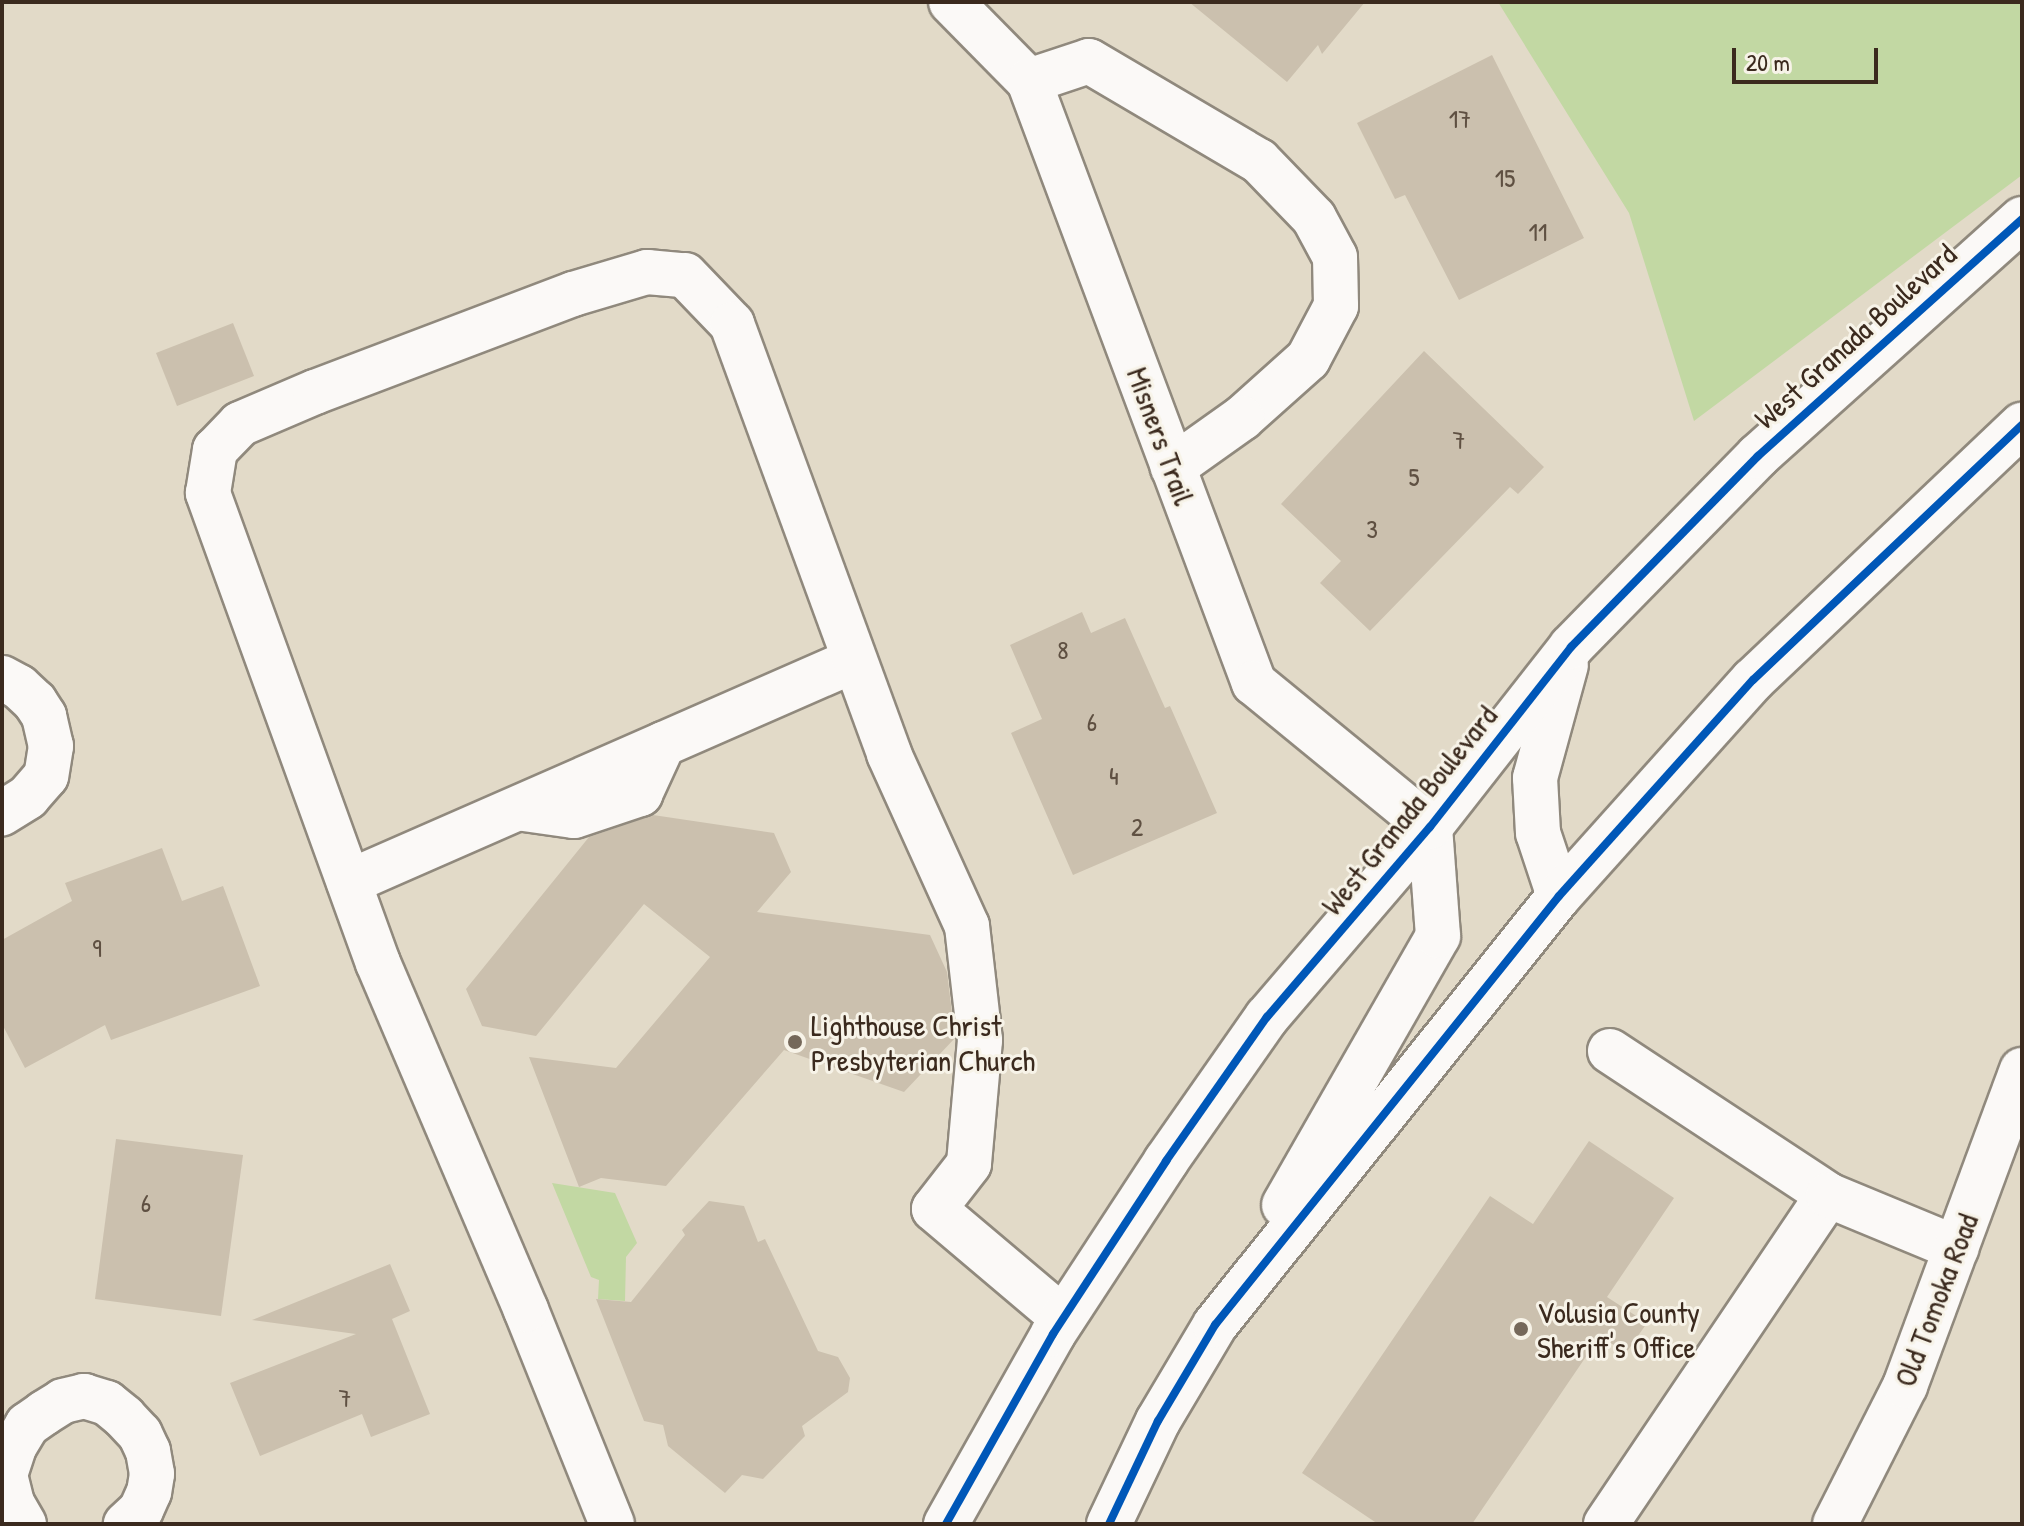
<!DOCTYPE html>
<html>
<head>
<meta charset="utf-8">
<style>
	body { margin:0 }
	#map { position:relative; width:2024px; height:1526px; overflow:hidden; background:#e2dac8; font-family:"Patrick Hand",sans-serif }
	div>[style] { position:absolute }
	.green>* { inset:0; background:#c2d8a3 }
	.building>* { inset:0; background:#cbc0ae }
	.roads { filter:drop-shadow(2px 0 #90897d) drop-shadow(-2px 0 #90897d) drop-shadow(0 2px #90897d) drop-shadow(0 -2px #90897d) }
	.minor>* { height:44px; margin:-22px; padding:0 22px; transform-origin:22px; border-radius:22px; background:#fbf9f7 }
	.major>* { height:44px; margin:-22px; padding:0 22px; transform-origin:22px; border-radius:22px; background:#fbf9f7 }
	.cycleway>* { height:8px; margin:-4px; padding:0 4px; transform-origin:4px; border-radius:4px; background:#0057b8 }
	.dots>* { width:22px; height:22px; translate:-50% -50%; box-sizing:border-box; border:4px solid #f7f3e8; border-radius:50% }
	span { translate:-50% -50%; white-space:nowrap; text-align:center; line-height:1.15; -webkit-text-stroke:6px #f7f3e8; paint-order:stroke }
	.number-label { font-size:26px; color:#5f5042 }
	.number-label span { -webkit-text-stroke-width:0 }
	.street-label { font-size:30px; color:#3b2a1e }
	.poi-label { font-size:30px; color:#3b2a1e }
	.left { translate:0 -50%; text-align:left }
	.frame { position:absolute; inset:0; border:4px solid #3b2a1e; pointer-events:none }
	.scale { position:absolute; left:1732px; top:48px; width:146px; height:36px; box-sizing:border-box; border:4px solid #3b2a1e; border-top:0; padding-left:10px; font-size:24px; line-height:28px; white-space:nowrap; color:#3b2a1e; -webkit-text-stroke:6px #f7f3e8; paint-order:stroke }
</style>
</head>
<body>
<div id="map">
	<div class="green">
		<i style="clip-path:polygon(1498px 2px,2022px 2px,2022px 175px,1694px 421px,1629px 213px)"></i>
		<i style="clip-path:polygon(552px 1183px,615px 1193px,637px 1243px,626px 1257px,625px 1301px,598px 1299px,599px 1280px,591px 1277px)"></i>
	</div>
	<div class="building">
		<i style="clip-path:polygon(1189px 2px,1365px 2px,1322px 54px,1318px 45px,1287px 82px)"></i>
		<i style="clip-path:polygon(1492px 55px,1584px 238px,1459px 300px,1405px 195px,1395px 199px,1357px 123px)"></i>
		<i style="clip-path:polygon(233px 323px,254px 376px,177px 406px,156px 353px)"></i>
		<i style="clip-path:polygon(1424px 351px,1544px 467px,1518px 494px,1510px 487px,1370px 631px,1320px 583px,1341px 561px,1281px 504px)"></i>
		<i style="clip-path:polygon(1082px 612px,1091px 633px,1125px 618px,1165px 708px,1170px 706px,1217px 813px,1073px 875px,1011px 733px,1042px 719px,1010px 645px)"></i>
		<i style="clip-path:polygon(653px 815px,774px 833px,791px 872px,757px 912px,930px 935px,947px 972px,955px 1038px,904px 1092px,784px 1050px,666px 1186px,601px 1178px,579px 1187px,529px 1057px,616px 1068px,710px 957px,644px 904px,536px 1036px,482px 1026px,466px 989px,589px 837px)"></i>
		<i style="clip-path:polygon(162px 848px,182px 901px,223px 886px,260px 986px,111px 1040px,105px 1025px,25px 1068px,2px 1024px,2px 940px,72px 901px,65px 883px)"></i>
		<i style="clip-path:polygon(116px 1139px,243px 1155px,221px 1316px,95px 1299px)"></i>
		<i style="clip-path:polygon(1589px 1141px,1674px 1198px,1607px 1297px,1647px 1323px,1626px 1353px,1600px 1336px,1472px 1524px,1378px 1524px,1302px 1473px,1490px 1196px,1533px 1224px)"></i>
		<i style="clip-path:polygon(709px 1201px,744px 1206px,758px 1242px,765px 1239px,818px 1351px,838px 1357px,850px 1378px,848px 1392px,802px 1426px,805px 1436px,763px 1479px,742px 1475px,725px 1493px,668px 1446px,663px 1425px,644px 1421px,596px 1299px,631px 1302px,685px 1235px,682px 1230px)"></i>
		<i style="clip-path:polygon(390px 1264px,410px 1311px,392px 1319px,430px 1414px,371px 1437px,362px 1414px,260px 1456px,230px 1383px,356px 1334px,252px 1320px)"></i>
	</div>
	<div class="roads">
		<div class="minor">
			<i style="left:951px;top:2px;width:111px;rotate:45.4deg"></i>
			<i style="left:1029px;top:81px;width:643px;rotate:69.51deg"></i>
			<i style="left:1254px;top:683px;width:227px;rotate:39.3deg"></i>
			<i style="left:1029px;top:81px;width:63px;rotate:-18.4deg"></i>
			<i style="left:1089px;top:61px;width:197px;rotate:30.5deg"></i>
			<i style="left:1259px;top:161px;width:79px;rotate:46deg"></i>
			<i style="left:1314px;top:218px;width:44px;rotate:61.7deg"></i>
			<i style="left:1335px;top:257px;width:49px;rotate:88.8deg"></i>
			<i style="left:1336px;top:306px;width:60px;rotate:117.8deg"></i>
			<i style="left:1308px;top:359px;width:89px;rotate:138.2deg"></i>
			<i style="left:1242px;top:418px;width:85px;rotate:144.6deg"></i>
			<i style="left:2px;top:678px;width:19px;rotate:28deg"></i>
			<i style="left:19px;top:687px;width:22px;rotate:43deg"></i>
			<i style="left:35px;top:702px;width:17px;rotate:57deg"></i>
			<i style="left:44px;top:716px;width:31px;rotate:77deg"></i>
			<i style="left:51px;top:746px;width:30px;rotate:99deg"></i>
			<i style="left:46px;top:776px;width:28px;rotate:131deg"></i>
			<i style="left:28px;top:797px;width:31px;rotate:148deg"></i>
			<i style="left:524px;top:809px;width:50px;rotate:8deg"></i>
			<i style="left:574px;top:816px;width:70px;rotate:-18.4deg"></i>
			<i style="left:640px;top:794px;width:55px;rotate:-65.3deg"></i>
			<i style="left:349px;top:882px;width:550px;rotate:-23.68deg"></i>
			<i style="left:1610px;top:1051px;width:261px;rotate:33.4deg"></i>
			<i style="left:24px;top:1524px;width:24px;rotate:-120deg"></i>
			<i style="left:12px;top:1503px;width:29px;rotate:-104deg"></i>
			<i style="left:5px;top:1475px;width:29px;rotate:-72deg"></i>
			<i style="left:14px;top:1447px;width:26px;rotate:-59deg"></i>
			<i style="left:27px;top:1425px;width:21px;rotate:-35deg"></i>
			<i style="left:44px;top:1413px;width:22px;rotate:-32deg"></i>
			<i style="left:63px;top:1401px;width:22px;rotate:-13deg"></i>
			<i style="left:84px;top:1396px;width:24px;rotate:17deg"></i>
			<i style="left:107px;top:1403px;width:22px;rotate:39deg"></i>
			<i style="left:124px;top:1417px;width:23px;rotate:47deg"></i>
			<i style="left:140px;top:1434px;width:19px;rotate:65deg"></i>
			<i style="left:148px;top:1451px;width:23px;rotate:80deg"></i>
			<i style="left:152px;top:1474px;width:18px;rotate:99deg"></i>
			<i style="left:149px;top:1492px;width:20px;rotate:114deg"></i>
			<i style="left:141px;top:1510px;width:21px;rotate:137deg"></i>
			<i style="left:612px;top:1524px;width:231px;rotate:-111.9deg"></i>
			<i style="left:526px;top:1310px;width:377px;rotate:-113.1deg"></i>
			<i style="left:378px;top:963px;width:500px;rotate:-109.9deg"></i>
			<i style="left:208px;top:493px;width:44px;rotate:-80.8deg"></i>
			<i style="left:215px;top:450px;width:36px;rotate:-46deg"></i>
			<i style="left:240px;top:424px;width:82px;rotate:-23.1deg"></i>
			<i style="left:315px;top:392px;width:276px;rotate:-20.8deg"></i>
			<i style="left:573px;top:294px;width:77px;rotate:-16.6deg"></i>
			<i style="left:647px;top:272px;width:38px;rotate:5deg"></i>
			<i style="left:685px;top:275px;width:68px;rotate:46.2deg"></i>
			<i style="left:732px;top:324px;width:458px;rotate:69.9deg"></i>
			<i style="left:889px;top:754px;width:189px;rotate:65.6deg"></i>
			<i style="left:967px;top:926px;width:115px;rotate:83.5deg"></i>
			<i style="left:980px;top:1040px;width:124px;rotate:95.1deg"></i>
			<i style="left:969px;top:1164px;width:57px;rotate:127.9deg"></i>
			<i style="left:934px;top:1209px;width:169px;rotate:40.2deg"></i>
			<i style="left:1606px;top:1524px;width:397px;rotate:-56deg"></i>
			<i style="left:1828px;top:1195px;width:139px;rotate:22.5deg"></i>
			<i style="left:1835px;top:1524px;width:155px;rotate:-63.1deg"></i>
			<i style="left:1905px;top:1386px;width:337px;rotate:-69.7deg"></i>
		</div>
		<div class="major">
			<i style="left:1559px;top:896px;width:66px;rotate:-108.4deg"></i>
			<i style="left:1538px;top:833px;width:55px;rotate:-93.1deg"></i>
			<i style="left:1535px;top:778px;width:117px;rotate:-74.7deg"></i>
			<i style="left:1284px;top:1205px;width:310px;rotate:-60.2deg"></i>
			<i style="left:1438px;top:936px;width:109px;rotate:-94.2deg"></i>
			<i style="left:946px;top:1524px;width:218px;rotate:-60.6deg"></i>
			<i style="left:1053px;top:1334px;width:207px;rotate:-56.8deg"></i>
			<i style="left:1166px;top:1161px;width:176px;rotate:-55deg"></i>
			<i style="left:1267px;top:1017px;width:250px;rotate:-49.4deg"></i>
			<i style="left:1430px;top:827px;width:229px;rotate:-51.9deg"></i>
			<i style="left:1571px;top:647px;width:267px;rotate:-45.6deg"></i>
			<i style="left:1758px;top:456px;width:355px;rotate:-41.9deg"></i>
			<i style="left:1109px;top:1524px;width:114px;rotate:-64.6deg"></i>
			<i style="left:1158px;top:1421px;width:112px;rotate:-59.3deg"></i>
			<i style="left:1215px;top:1325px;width:550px;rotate:-51.28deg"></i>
			<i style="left:1559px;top:896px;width:290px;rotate:-48.1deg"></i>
			<i style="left:1753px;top:680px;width:371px;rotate:-43.5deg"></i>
		</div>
	</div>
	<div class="cycleway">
		<i style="left:946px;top:1524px;width:218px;rotate:-60.6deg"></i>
		<i style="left:1053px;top:1334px;width:207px;rotate:-56.8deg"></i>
		<i style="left:1166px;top:1161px;width:176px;rotate:-55deg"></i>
		<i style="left:1267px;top:1017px;width:250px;rotate:-49.4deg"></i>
		<i style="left:1430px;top:827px;width:229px;rotate:-51.9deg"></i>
		<i style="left:1571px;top:647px;width:267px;rotate:-45.6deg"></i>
		<i style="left:1758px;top:456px;width:355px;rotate:-41.9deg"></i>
		<i style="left:1109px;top:1524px;width:114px;rotate:-64.6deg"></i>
		<i style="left:1158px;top:1421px;width:112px;rotate:-59.3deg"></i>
		<i style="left:1215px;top:1325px;width:550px;rotate:-51.28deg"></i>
		<i style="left:1559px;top:896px;width:290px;rotate:-48.1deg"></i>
		<i style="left:1753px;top:680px;width:371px;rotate:-43.5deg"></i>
	</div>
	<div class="dots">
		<i style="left:795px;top:1042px;background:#75685a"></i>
		<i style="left:1521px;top:1329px;background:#75685a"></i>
	</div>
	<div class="number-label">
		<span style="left:1460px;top:119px">17</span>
		<span style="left:1505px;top:178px">15</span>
		<span style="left:1538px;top:232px">11</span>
		<span style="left:1459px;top:440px">7</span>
		<span style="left:1414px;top:477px">5</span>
		<span style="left:1372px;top:529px">3</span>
		<span style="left:1063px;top:650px">8</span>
		<span style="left:1092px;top:722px">6</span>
		<span style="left:1114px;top:776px">4</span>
		<span style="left:1137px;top:827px">2</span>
		<span style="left:97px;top:948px">9</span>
		<span style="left:146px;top:1203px">6</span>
		<span style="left:345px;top:1398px">7</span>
	</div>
	<div class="street-label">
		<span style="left:1855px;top:336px;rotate:-42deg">West Granada Boulevard</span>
		<span style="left:1161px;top:436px;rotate:70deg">Misners Trail</span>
		<span style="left:1409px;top:810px;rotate:-51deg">West Granada Boulevard</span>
		<span style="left:1936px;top:1300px;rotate:-69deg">Old Tomoka Road</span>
	</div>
	<div class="poi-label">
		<span class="left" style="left:811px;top:1042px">Lighthouse Christ<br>Presbyterian Church</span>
		<span class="left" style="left:1537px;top:1329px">Volusia County<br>Sheriff's Office</span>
	</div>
	<div class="frame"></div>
	<div class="scale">20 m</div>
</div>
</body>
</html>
